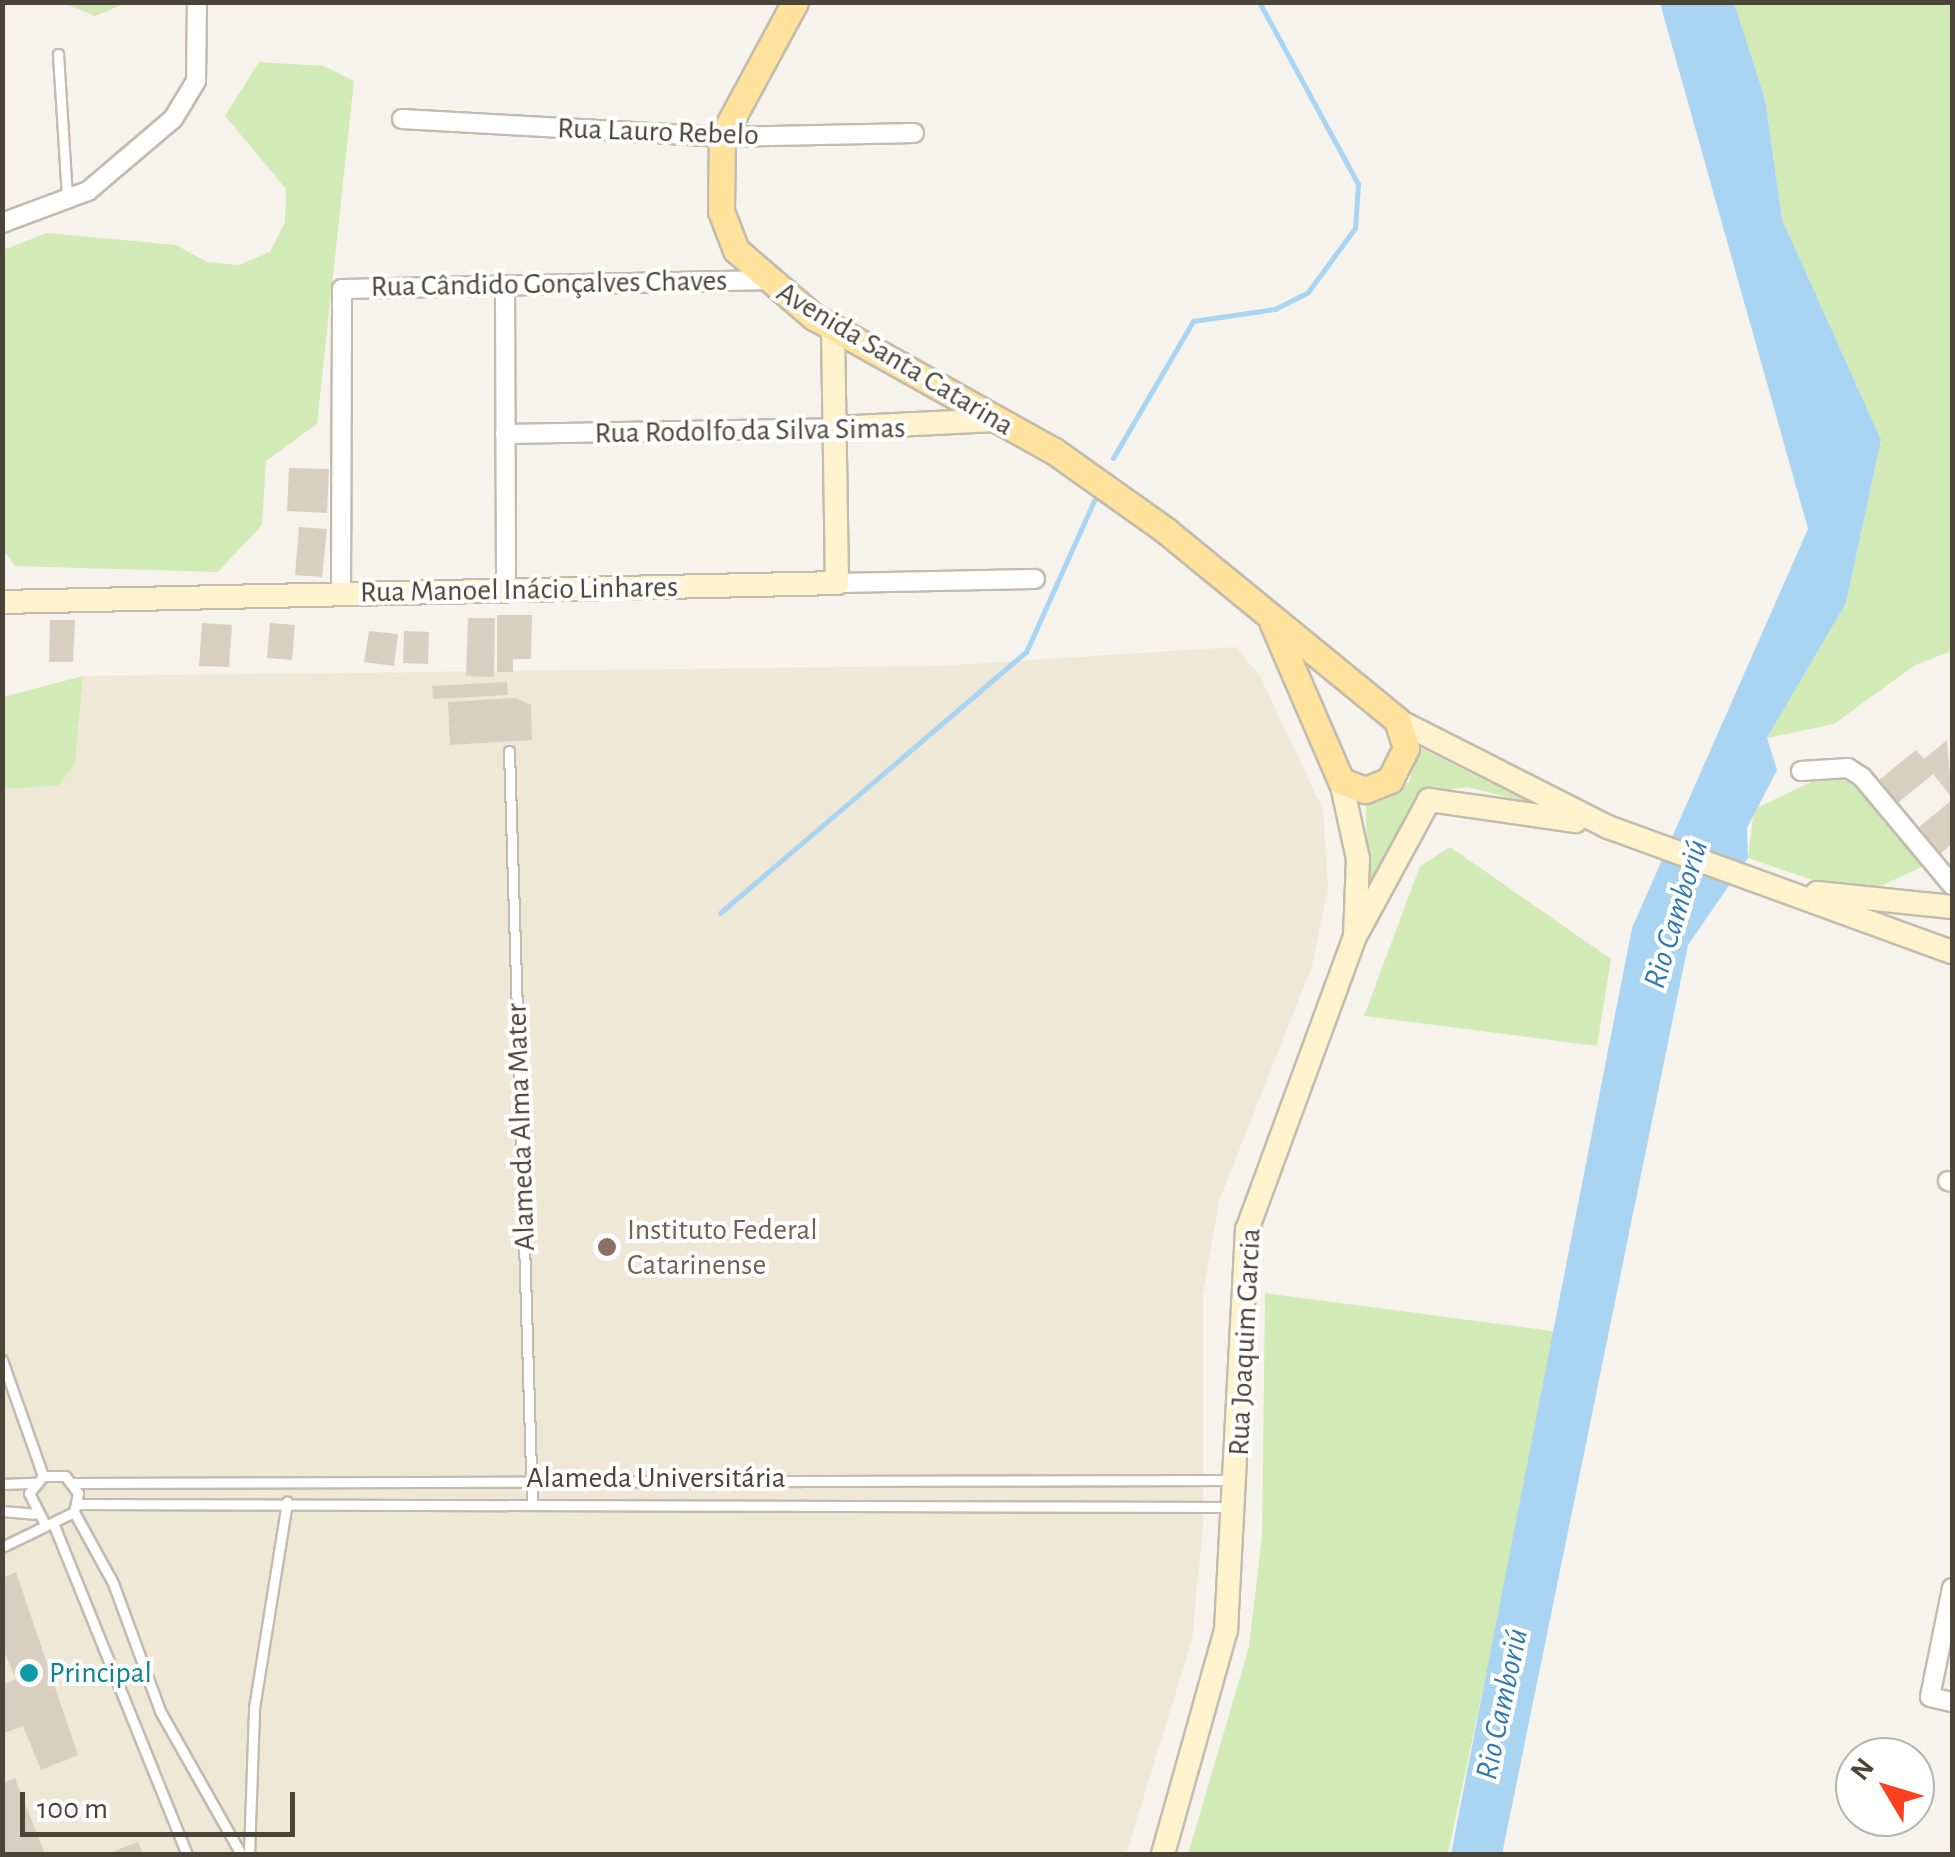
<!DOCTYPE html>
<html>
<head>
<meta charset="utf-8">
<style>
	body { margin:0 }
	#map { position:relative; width:1955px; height:1857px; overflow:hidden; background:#f6f3ec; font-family:"Alegreya Sans",sans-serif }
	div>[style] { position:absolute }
	.education>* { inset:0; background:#efe8d6 }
	.green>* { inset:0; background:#d2eab5 }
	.water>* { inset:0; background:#a9d4f2 }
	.stream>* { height:5px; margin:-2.5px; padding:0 2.5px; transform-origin:2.5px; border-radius:2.5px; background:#a9d4f2 }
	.building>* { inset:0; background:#d8cfc1 }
	.roads { filter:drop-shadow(2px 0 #c2bbae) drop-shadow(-2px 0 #c2bbae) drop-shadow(0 2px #c2bbae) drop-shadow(0 -2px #c2bbae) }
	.service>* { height:9px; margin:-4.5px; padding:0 4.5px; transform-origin:4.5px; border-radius:4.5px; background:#fff }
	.minor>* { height:18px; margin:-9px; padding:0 9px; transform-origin:9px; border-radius:9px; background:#fff }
	.secondary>* { height:22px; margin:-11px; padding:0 11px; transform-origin:11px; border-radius:11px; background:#fff3cd }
	.primary>* { height:25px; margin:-12.5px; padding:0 12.5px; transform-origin:12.5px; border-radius:12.5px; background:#ffe39c }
	.dots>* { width:28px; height:28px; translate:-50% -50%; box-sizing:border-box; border:5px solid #fff; border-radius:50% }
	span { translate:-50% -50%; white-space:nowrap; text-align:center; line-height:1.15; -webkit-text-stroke:8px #fff; paint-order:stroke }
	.street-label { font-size:30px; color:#4b4439 }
	.education-label { font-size:30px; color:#785e54 }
	.left { translate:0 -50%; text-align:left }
	.culture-label { font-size:30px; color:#0d838f }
	.water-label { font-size:32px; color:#2e7ab2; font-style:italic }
	.frame { position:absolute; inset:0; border:5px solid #4b4439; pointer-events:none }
	.north { position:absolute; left:1835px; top:1737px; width:100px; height:100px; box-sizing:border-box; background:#fff; border:2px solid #b7b4b0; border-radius:50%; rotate:308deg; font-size:28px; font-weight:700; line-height:40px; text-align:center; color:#4b4439 }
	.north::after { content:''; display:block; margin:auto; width:35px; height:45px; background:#fc3f1d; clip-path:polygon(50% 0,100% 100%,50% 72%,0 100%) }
	.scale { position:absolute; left:20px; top:1792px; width:275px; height:45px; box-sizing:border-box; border:5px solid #4b4439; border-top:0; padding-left:12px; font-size:30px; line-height:35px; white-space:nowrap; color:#4b4439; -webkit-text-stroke:8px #fff; paint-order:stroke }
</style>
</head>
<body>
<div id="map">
	<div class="education">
		<i style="clip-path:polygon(1236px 647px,1260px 676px,1323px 810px,1328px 888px,1312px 966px,1219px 1201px,1203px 1293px,1203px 1527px,1192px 1640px,1126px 1854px,3px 1854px,3px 789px,58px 786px,75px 764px,83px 676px,940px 666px)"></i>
	</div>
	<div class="green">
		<i style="clip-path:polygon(63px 3px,127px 2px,127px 3px,95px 16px)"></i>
		<i style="clip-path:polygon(1734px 3px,1952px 3px,1952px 651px,1915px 665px,1834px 724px,1767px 738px,1846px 603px,1881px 440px,1782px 219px,1765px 99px)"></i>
		<i style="clip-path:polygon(259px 62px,324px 66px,354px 81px,317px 424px,266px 461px,262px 525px,218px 572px,15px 566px,2px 548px,3px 250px,47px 233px,176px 245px,207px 262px,239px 265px,270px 252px,285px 222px,286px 189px,225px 116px)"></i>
		<i style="clip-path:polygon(83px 676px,75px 764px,58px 786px,3px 789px,3px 697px)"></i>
		<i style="clip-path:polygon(1420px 748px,1531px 803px,1467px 787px,1433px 792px,1406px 814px,1374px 892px,1367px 890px,1366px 805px,1409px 782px)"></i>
		<i style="clip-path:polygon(1837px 770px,1853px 776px,1924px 866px,1859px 896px,1748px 858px,1754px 809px)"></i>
		<i style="clip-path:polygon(1450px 847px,1611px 959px,1597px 1046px,1364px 1016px,1420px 866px)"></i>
		<i style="clip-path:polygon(1265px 1293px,1559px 1332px,1448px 1854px,1188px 1854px,1249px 1647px,1262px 1536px)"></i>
	</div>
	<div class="water">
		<i style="clip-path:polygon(1660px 3px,1734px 3px,1765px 99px,1782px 219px,1881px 440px,1846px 603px,1767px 738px,1777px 770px,1747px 828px,1748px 858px,1688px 945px,1502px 1854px,1451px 1854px,1632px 928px,1808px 529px)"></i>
	</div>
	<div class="stream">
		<i style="left:1113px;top:458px;width:159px;rotate:-59.7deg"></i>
		<i style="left:1193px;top:321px;width:83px;rotate:-8.3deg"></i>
		<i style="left:1275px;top:309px;width:37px;rotate:-27deg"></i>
		<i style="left:1308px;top:292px;width:79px;rotate:-53.7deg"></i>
		<i style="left:1355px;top:228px;width:44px;rotate:-86.1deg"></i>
		<i style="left:1358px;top:184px;width:207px;rotate:-118.5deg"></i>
		<i style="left:720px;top:913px;width:402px;rotate:-40.5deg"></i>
		<i style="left:1026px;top:652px;width:166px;rotate:-65.8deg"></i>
	</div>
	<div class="building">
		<i style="clip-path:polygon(289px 468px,329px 469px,327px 513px,287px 511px)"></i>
		<i style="clip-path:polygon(299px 527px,327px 529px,322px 577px,295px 575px)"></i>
		<i style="clip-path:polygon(497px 615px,532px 615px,531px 659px,513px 659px,513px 672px,497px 672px)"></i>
		<i style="clip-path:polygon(468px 618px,495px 618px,494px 677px,466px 676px)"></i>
		<i style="clip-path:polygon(50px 620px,75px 620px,73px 662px,49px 662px)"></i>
		<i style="clip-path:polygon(202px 623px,232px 625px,229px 667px,199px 666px)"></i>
		<i style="clip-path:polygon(270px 623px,295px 625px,292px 660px,267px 658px)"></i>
		<i style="clip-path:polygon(369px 631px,398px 634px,394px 666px,364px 662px)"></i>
		<i style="clip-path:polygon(404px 631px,429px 632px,428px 664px,403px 663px)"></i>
		<i style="clip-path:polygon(507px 682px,508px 695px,433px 699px,432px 686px)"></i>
		<i style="clip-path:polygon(516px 698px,531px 705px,532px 740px,450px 745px,448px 702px)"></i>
		<i style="clip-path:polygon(1947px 740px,1952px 798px,1933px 774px,1898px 803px,1879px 780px,1916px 750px,1924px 759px)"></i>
		<i style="clip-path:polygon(1952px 800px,1952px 844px,1940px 854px,1919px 827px)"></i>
		<i style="clip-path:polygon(16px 1572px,78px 1755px,41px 1770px,23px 1726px,2px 1734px,2px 1685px,16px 1679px,2px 1647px,2px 1578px)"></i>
		<i style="clip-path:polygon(15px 1778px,45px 1854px,2px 1854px,2px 1783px)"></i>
		<i style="clip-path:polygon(138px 1842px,143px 1854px,107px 1854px)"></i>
	</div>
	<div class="roads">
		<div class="service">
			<i style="left:58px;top:54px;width:145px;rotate:86.4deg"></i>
			<i style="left:509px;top:751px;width:753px;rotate:88.25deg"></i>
			<i style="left:2px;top:1360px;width:123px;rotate:70.5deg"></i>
			<i style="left:73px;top:1483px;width:1158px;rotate:-0.15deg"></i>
			<i style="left:2px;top:1484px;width:33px;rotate:-2deg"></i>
			<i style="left:78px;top:1504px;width:1152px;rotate:0.15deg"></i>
			<i style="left:2px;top:1511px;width:32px;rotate:5deg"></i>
			<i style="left:74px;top:1512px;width:81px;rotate:61.2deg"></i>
			<i style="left:113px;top:1583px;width:136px;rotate:69.8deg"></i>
			<i style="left:160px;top:1711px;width:164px;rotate:60.5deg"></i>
			<i style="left:53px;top:1523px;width:357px;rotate:68deg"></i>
			<i style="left:2px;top:1547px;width:80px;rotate:-25.9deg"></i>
			<i style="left:74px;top:1512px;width:19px;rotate:-78deg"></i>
			<i style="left:78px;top:1493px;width:21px;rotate:-127deg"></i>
			<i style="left:65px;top:1476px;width:22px;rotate:180deg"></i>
			<i style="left:43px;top:1476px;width:22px;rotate:129deg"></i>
			<i style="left:29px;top:1493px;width:31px;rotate:63deg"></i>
			<i style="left:249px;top:1854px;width:146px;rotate:-88deg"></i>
			<i style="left:254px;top:1708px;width:209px;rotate:-80.9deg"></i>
		</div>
		<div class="minor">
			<i style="left:402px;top:119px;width:321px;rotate:3.2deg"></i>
			<i style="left:722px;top:137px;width:192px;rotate:-1.2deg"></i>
			<i style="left:2px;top:223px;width:92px;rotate:-20.4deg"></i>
			<i style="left:88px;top:191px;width:111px;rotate:-40.3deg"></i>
			<i style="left:173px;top:119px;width:44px;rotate:-58.8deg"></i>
			<i style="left:196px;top:81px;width:79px;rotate:-89.3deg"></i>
			<i style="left:505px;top:285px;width:306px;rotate:89.8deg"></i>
			<i style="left:505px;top:434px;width:330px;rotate:-1deg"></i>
			<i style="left:837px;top:583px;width:198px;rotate:-1.2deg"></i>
			<i style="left:341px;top:595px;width:306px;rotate:-89.8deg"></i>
			<i style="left:342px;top:289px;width:420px;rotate:-1.2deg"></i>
			<i style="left:1801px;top:771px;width:47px;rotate:-3.7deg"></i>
			<i style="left:1848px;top:768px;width:17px;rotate:33deg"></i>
			<i style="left:1862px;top:777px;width:141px;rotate:50.2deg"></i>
			<i style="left:1948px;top:1181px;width:4px;rotate:14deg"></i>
			<i style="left:1952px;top:1588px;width:111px;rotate:101.4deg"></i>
			<i style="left:1930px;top:1697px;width:23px;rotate:13deg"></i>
		</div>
		<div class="secondary">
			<i style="left:835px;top:428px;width:160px;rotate:-2.9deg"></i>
			<i style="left:2px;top:602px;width:835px;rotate:-1.3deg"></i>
			<i style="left:837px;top:583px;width:255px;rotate:-90.9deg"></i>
			<i style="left:1397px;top:720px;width:237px;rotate:26.9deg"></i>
			<i style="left:1608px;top:827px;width:366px;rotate:20deg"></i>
			<i style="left:1817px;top:893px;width:136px;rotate:5.9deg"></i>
			<i style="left:1358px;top:931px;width:149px;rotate:-61.5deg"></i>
			<i style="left:1429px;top:800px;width:148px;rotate:8.2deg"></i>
			<i style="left:1163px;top:1854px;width:233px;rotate:-74.3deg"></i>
			<i style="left:1226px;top:1630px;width:401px;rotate:-87deg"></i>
			<i style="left:1247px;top:1230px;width:313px;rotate:-69.8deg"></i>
			<i style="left:1355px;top:936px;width:77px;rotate:-87.8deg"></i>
			<i style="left:1358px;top:859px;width:80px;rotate:-102.3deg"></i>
		</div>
		<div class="primary">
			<i style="left:795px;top:2px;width:153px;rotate:118.4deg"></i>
			<i style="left:722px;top:137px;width:74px;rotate:90.8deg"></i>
			<i style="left:721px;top:211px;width:42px;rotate:69deg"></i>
			<i style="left:736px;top:250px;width:103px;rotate:40.7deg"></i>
			<i style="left:814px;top:317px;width:275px;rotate:29.2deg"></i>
			<i style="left:1054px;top:451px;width:136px;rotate:35.4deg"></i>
			<i style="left:1165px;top:530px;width:300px;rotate:39.3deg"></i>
			<i style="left:1397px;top:720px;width:29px;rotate:72deg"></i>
			<i style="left:1406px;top:748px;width:36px;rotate:117deg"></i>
			<i style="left:1390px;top:780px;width:27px;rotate:158deg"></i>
			<i style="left:1365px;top:790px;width:26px;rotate:-159deg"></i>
			<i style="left:1341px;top:781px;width:171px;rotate:-113.4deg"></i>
		</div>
	</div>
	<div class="dots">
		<i style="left:607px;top:1247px;background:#8d6e63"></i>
		<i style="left:29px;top:1673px;background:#0f9aa8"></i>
	</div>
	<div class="street-label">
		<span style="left:658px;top:132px;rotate:2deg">Rua Lauro Rebelo</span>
		<span style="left:549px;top:284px;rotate:-1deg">Rua Cândido Gonçalves Chaves</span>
		<span style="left:895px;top:359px;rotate:31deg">Avenida Santa Catarina</span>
		<span style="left:750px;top:431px;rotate:-1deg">Rua Rodolfo da Silva Simas</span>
		<span style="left:519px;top:590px;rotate:-1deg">Rua Manoel Inácio Linhares</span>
		<span style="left:521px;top:1127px;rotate:-92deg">Alameda Alma Mater</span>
		<span style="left:1245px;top:1342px;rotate:-87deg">Rua Joaquim Garcia</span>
		<span style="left:656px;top:1478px">Alameda Universitária</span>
	</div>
	<div class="education-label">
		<span class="left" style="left:627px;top:1247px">Instituto Federal<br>Catarinense</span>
	</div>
	<div class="culture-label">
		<span class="left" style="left:49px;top:1673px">Principal</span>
	</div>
	<div class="water-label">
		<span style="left:1676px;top:914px;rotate:-73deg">Rio Camboriú</span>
		<span style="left:1502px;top:1704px;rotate:-78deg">Rio Camboriú</span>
	</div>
	<div class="frame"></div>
	<div class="north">N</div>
	<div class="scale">100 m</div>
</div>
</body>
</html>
